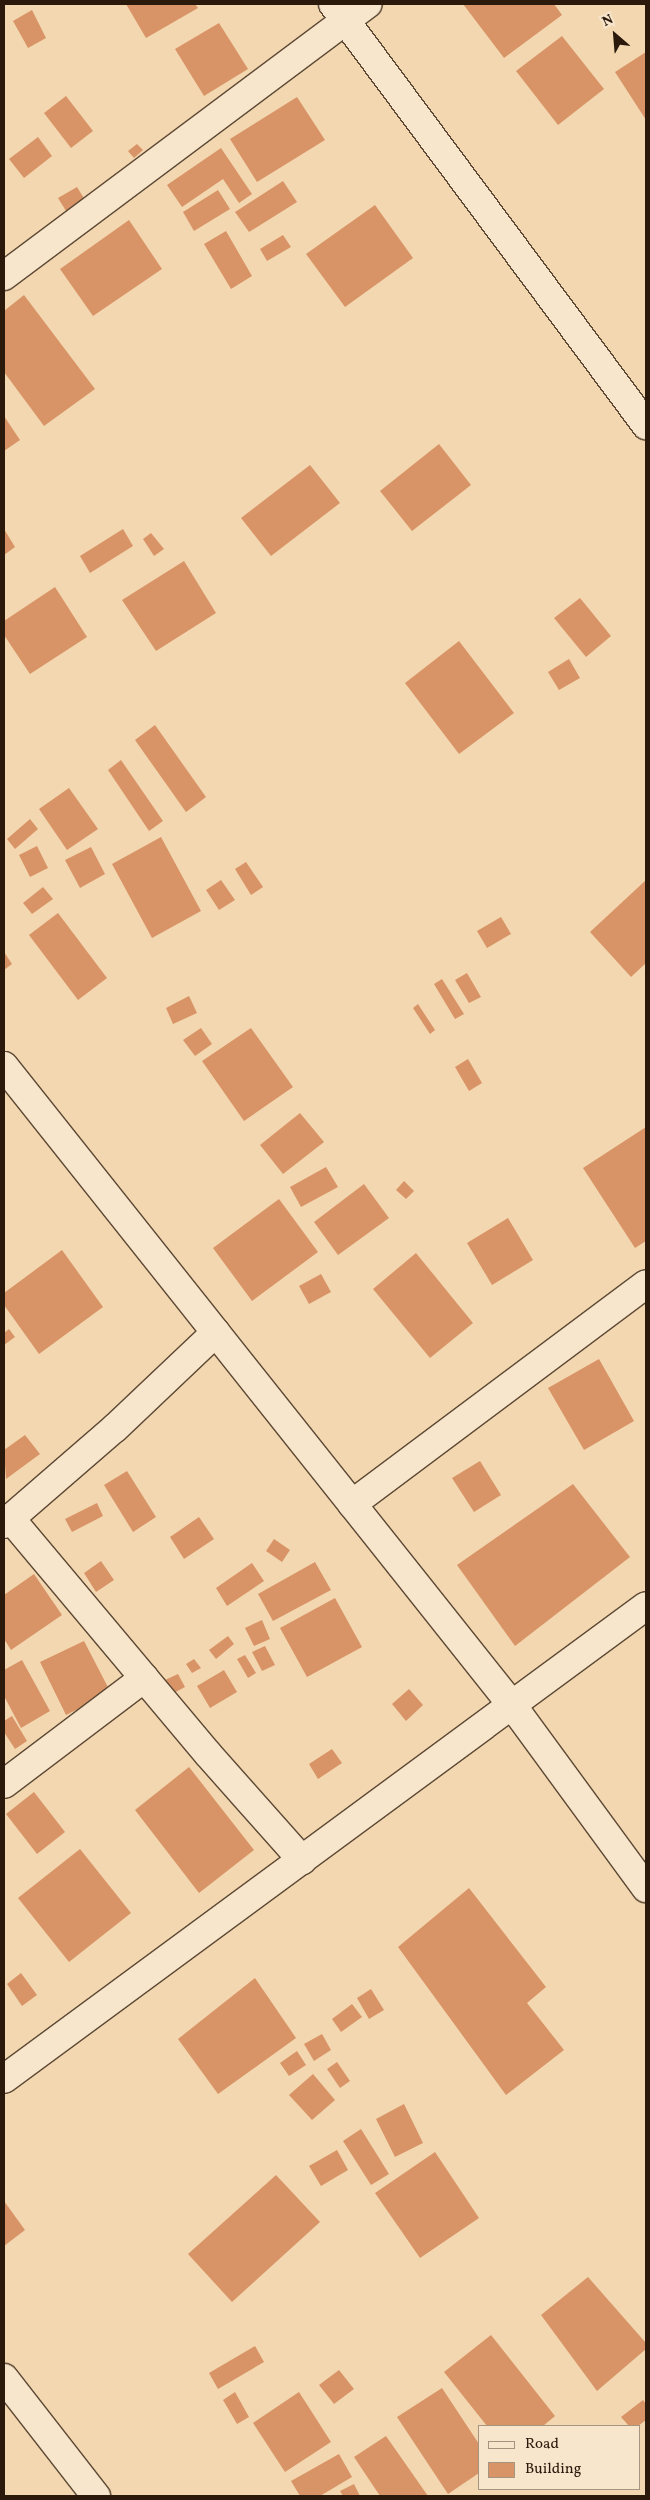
<!DOCTYPE html>
<html>
<head>
<meta charset="utf-8">
<style>
	body { margin:0 }
	#map { position:relative; width:650px; height:2500px; overflow:hidden; background:#f3d7b0; font-family:Vollkorn,serif }
	div>[style] { position:absolute }
	.building>* { inset:0; background:#d89466 }
	.roads { filter:drop-shadow(1px 0 #5d4934) drop-shadow(-1px 0 #5d4934) drop-shadow(0 1px #5d4934) drop-shadow(0 -1px #5d4934) }
	.street>* { height:28px; margin:-14px; padding:0 14px; transform-origin:14px; border-radius:14px; background:#f7e5cc }
	.secondary>* { height:28px; margin:-14px; padding:0 14px; transform-origin:14px; border-radius:14px; background:#f7e5cc }
	span { translate:-50% -50%; white-space:nowrap; text-align:center; line-height:1.15; -webkit-text-stroke:5px #f7e5cc; paint-order:stroke }
	.frame { position:absolute; inset:0; border:5px solid #2b1a0b; pointer-events:none }
	.legend { position:absolute; left:478px; top:2425px; width:162px; height:65px; box-sizing:border-box; background:#f7e5cc; border:1px solid #a5947f; margin:0; padding:6px 9px; list-style:none; font-size:15px; color:#2b1a0b }
	.legend li { display:flex; align-items:center; gap:10px; height:25px }
	.legend b { width:25px; border:1px solid #a5947f }
	.north { position:absolute; left:590px; top:10px; width:50px; height:50px; -webkit-text-stroke:4px #f7e5cc; paint-order:stroke; rotate:333deg; font-size:14px; font-weight:700; line-height:20px; text-align:center; color:#2b1a0b }
	.north::after { content:''; display:block; margin:auto; width:18px; height:22px; background:#2b1a0b; clip-path:polygon(50% 0,100% 100%,50% 72%,0 100%) }
</style>
</head>
<body>
<div id="map">
	<div class="building">
		<i style="clip-path:polygon(126px 4px,195px 4px,198px 8px,146px 38px)"></i>
		<i style="clip-path:polygon(463px 4px,554px 4px,562px 15px,504px 58px)"></i>
		<i style="clip-path:polygon(32px 10px,46px 38px,28px 48px,13px 21px)"></i>
		<i style="clip-path:polygon(219px 23px,248px 69px,204px 96px,175px 49px)"></i>
		<i style="clip-path:polygon(562px 36px,604px 89px,558px 125px,516px 71px)"></i>
		<i style="clip-path:polygon(646px 52px,646px 120px,615px 72px)"></i>
		<i style="clip-path:polygon(66px 96px,93px 131px,71px 148px,44px 113px)"></i>
		<i style="clip-path:polygon(297px 97px,325px 140px,257px 182px,230px 139px)"></i>
		<i style="clip-path:polygon(38px 137px,52px 156px,24px 178px,9px 159px)"></i>
		<i style="clip-path:polygon(137px 144px,143px 150px,134px 158px,128px 151px)"></i>
		<i style="clip-path:polygon(221px 148px,252px 194px,239px 203px,223px 179px,182px 207px,167px 185px)"></i>
		<i style="clip-path:polygon(283px 181px,297px 202px,249px 232px,235px 212px)"></i>
		<i style="clip-path:polygon(77px 187px,85px 200px,66px 211px,58px 198px)"></i>
		<i style="clip-path:polygon(218px 190px,230px 209px,194px 231px,183px 212px)"></i>
		<i style="clip-path:polygon(375px 205px,413px 258px,345px 307px,306px 254px)"></i>
		<i style="clip-path:polygon(129px 220px,162px 269px,93px 316px,60px 269px)"></i>
		<i style="clip-path:polygon(226px 231px,252px 276px,231px 289px,204px 244px)"></i>
		<i style="clip-path:polygon(283px 235px,291px 247px,267px 261px,260px 249px)"></i>
		<i style="clip-path:polygon(24px 295px,95px 389px,44px 426px,4px 372px,4px 311px)"></i>
		<i style="clip-path:polygon(4px 416px,20px 440px,4px 451px)"></i>
		<i style="clip-path:polygon(439px 444px,471px 485px,412px 531px,380px 491px)"></i>
		<i style="clip-path:polygon(310px 465px,340px 503px,271px 556px,241px 518px)"></i>
		<i style="clip-path:polygon(4px 529px,15px 547px,4px 555px)"></i>
		<i style="clip-path:polygon(123px 529px,133px 546px,90px 573px,80px 556px)"></i>
		<i style="clip-path:polygon(151px 533px,164px 549px,154px 556px,143px 539px)"></i>
		<i style="clip-path:polygon(184px 561px,216px 613px,156px 651px,122px 600px)"></i>
		<i style="clip-path:polygon(55px 587px,87px 637px,30px 674px,4px 635px,4px 621px)"></i>
		<i style="clip-path:polygon(580px 598px,611px 636px,586px 657px,554px 618px)"></i>
		<i style="clip-path:polygon(459px 641px,514px 713px,459px 754px,405px 683px)"></i>
		<i style="clip-path:polygon(569px 659px,580px 678px,559px 690px,548px 672px)"></i>
		<i style="clip-path:polygon(155px 725px,206px 797px,186px 812px,135px 740px)"></i>
		<i style="clip-path:polygon(121px 760px,163px 821px,149px 831px,108px 770px)"></i>
		<i style="clip-path:polygon(69px 788px,98px 829px,67px 850px,39px 809px)"></i>
		<i style="clip-path:polygon(30px 819px,38px 829px,15px 849px,7px 839px)"></i>
		<i style="clip-path:polygon(161px 837px,201px 911px,152px 938px,112px 864px)"></i>
		<i style="clip-path:polygon(37px 846px,48px 868px,30px 877px,19px 855px)"></i>
		<i style="clip-path:polygon(91px 847px,105px 874px,80px 888px,65px 860px)"></i>
		<i style="clip-path:polygon(246px 862px,263px 887px,251px 895px,235px 869px)"></i>
		<i style="clip-path:polygon(221px 880px,235px 900px,219px 910px,206px 890px)"></i>
		<i style="clip-path:polygon(646px 880px,646px 963px,631px 977px,590px 932px)"></i>
		<i style="clip-path:polygon(43px 887px,53px 899px,32px 914px,23px 903px)"></i>
		<i style="clip-path:polygon(58px 913px,107px 978px,78px 1000px,29px 935px)"></i>
		<i style="clip-path:polygon(501px 917px,511px 934px,487px 948px,477px 931px)"></i>
		<i style="clip-path:polygon(4px 952px,12px 964px,4px 970px)"></i>
		<i style="clip-path:polygon(467px 973px,481px 997px,469px 1003px,455px 980px)"></i>
		<i style="clip-path:polygon(442px 979px,464px 1014px,455px 1019px,434px 984px)"></i>
		<i style="clip-path:polygon(189px 996px,197px 1013px,173px 1024px,166px 1008px)"></i>
		<i style="clip-path:polygon(418px 1004px,435px 1030px,430px 1034px,413px 1008px)"></i>
		<i style="clip-path:polygon(201px 1028px,212px 1044px,195px 1056px,183px 1040px)"></i>
		<i style="clip-path:polygon(251px 1028px,293px 1087px,244px 1121px,202px 1061px)"></i>
		<i style="clip-path:polygon(468px 1059px,482px 1083px,469px 1091px,455px 1067px)"></i>
		<i style="clip-path:polygon(300px 1113px,324px 1142px,283px 1174px,260px 1145px)"></i>
		<i style="clip-path:polygon(646px 1127px,646px 1241px,635px 1248px,583px 1168px)"></i>
		<i style="clip-path:polygon(326px 1167px,338px 1187px,301px 1207px,290px 1187px)"></i>
		<i style="clip-path:polygon(404px 1181px,414px 1191px,406px 1199px,396px 1190px)"></i>
		<i style="clip-path:polygon(364px 1184px,389px 1218px,338px 1255px,314px 1222px)"></i>
		<i style="clip-path:polygon(279px 1199px,318px 1252px,252px 1301px,213px 1248px)"></i>
		<i style="clip-path:polygon(508px 1218px,533px 1260px,492px 1285px,467px 1243px)"></i>
		<i style="clip-path:polygon(62px 1250px,103px 1307px,39px 1354px,4px 1305px,4px 1293px)"></i>
		<i style="clip-path:polygon(416px 1253px,473px 1323px,430px 1358px,373px 1289px)"></i>
		<i style="clip-path:polygon(321px 1274px,331px 1292px,309px 1304px,299px 1286px)"></i>
		<i style="clip-path:polygon(9px 1329px,15px 1337px,4px 1345px,4px 1333px)"></i>
		<i style="clip-path:polygon(599px 1359px,634px 1421px,584px 1450px,548px 1388px)"></i>
		<i style="clip-path:polygon(25px 1435px,40px 1454px,6px 1479px,4px 1450px)"></i>
		<i style="clip-path:polygon(480px 1461px,501px 1495px,474px 1512px,452px 1478px)"></i>
		<i style="clip-path:polygon(127px 1471px,156px 1517px,133px 1532px,104px 1485px)"></i>
		<i style="clip-path:polygon(573px 1484px,630px 1557px,515px 1646px,457px 1565px)"></i>
		<i style="clip-path:polygon(97px 1503px,103px 1516px,72px 1532px,65px 1519px)"></i>
		<i style="clip-path:polygon(199px 1517px,214px 1539px,184px 1559px,170px 1537px)"></i>
		<i style="clip-path:polygon(274px 1539px,290px 1550px,282px 1562px,266px 1551px)"></i>
		<i style="clip-path:polygon(101px 1561px,114px 1580px,96px 1592px,84px 1573px)"></i>
		<i style="clip-path:polygon(315px 1562px,331px 1590px,273px 1621px,258px 1594px)"></i>
		<i style="clip-path:polygon(252px 1563px,264px 1581px,227px 1606px,216px 1588px)"></i>
		<i style="clip-path:polygon(34px 1574px,62px 1615px,11px 1650px,4px 1639px,4px 1595px)"></i>
		<i style="clip-path:polygon(335px 1598px,362px 1647px,307px 1677px,280px 1628px)"></i>
		<i style="clip-path:polygon(262px 1620px,270px 1639px,254px 1646px,245px 1628px)"></i>
		<i style="clip-path:polygon(228px 1636px,234px 1644px,216px 1659px,209px 1650px)"></i>
		<i style="clip-path:polygon(84px 1641px,111px 1693px,66px 1715px,40px 1662px)"></i>
		<i style="clip-path:polygon(265px 1646px,275px 1665px,262px 1671px,252px 1652px)"></i>
		<i style="clip-path:polygon(245px 1655px,256px 1673px,248px 1678px,237px 1659px)"></i>
		<i style="clip-path:polygon(194px 1659px,201px 1668px,192px 1673px,186px 1664px)"></i>
		<i style="clip-path:polygon(22px 1660px,50px 1711px,21px 1728px,4px 1696px,4px 1670px)"></i>
		<i style="clip-path:polygon(224px 1670px,237px 1692px,210px 1708px,197px 1686px)"></i>
		<i style="clip-path:polygon(178px 1674px,185px 1687px,172px 1694px,165px 1680px)"></i>
		<i style="clip-path:polygon(409px 1689px,423px 1705px,406px 1721px,392px 1704px)"></i>
		<i style="clip-path:polygon(12px 1716px,27px 1741px,15px 1749px,4px 1732px,4px 1721px)"></i>
		<i style="clip-path:polygon(332px 1749px,342px 1763px,318px 1779px,309px 1764px)"></i>
		<i style="clip-path:polygon(189px 1767px,254px 1850px,199px 1893px,135px 1810px)"></i>
		<i style="clip-path:polygon(34px 1792px,65px 1832px,37px 1854px,6px 1814px)"></i>
		<i style="clip-path:polygon(80px 1849px,131px 1913px,69px 1962px,18px 1898px)"></i>
		<i style="clip-path:polygon(469px 1888px,546px 1987px,527px 2003px,564px 2050px,506px 2095px,398px 1947px)"></i>
		<i style="clip-path:polygon(21px 1973px,37px 1995px,22px 2006px,7px 1984px)"></i>
		<i style="clip-path:polygon(255px 1978px,296px 2038px,218px 2094px,178px 2039px)"></i>
		<i style="clip-path:polygon(371px 1989px,384px 2010px,369px 2019px,357px 1998px)"></i>
		<i style="clip-path:polygon(352px 2004px,362px 2017px,341px 2032px,332px 2019px)"></i>
		<i style="clip-path:polygon(322px 2034px,331px 2050px,314px 2061px,304px 2044px)"></i>
		<i style="clip-path:polygon(297px 2051px,306px 2065px,289px 2076px,280px 2063px)"></i>
		<i style="clip-path:polygon(337px 2062px,350px 2081px,340px 2088px,327px 2069px)"></i>
		<i style="clip-path:polygon(313px 2074px,335px 2100px,312px 2120px,289px 2095px)"></i>
		<i style="clip-path:polygon(404px 2104px,423px 2143px,395px 2157px,376px 2119px)"></i>
		<i style="clip-path:polygon(361px 2129px,389px 2174px,371px 2185px,343px 2141px)"></i>
		<i style="clip-path:polygon(337px 2150px,348px 2170px,321px 2186px,309px 2166px)"></i>
		<i style="clip-path:polygon(435px 2152px,479px 2218px,420px 2258px,375px 2193px)"></i>
		<i style="clip-path:polygon(276px 2175px,320px 2222px,232px 2302px,188px 2254px)"></i>
		<i style="clip-path:polygon(4px 2201px,25px 2230px,4px 2246px)"></i>
		<i style="clip-path:polygon(588px 2277px,646px 2343px,646px 2349px,597px 2391px,541px 2315px)"></i>
		<i style="clip-path:polygon(491px 2335px,555px 2416px,543px 2426px,487px 2426px,444px 2372px)"></i>
		<i style="clip-path:polygon(255px 2346px,264px 2362px,218px 2389px,209px 2373px)"></i>
		<i style="clip-path:polygon(339px 2370px,354px 2389px,334px 2404px,319px 2385px)"></i>
		<i style="clip-path:polygon(442px 2388px,479px 2444px,479px 2473px,448px 2494px,397px 2417px)"></i>
		<i style="clip-path:polygon(235px 2392px,249px 2417px,237px 2424px,223px 2400px)"></i>
		<i style="clip-path:polygon(299px 2392px,331px 2442px,285px 2472px,253px 2423px)"></i>
		<i style="clip-path:polygon(643px 2400px,646px 2404px,646px 2420px,638px 2426px,629px 2426px,621px 2417px)"></i>
		<i style="clip-path:polygon(386px 2436px,428px 2496px,380px 2496px,354px 2457px)"></i>
		<i style="clip-path:polygon(339px 2454px,352px 2477px,320px 2496px,300px 2496px,291px 2481px)"></i>
		<i style="clip-path:polygon(354px 2484px,360px 2496px,343px 2496px,340px 2491px)"></i>
	</div>
	<div class="roads">
		<div class="street">
			<i style="left:4px;top:276px;width:454px;rotate:-36.8deg"></i>
			<i style="left:4px;top:1066px;width:816px;rotate:51.52deg"></i>
			<i style="left:512px;top:1705px;width:227px;rotate:53.8deg"></i>
			<i style="left:352px;top:1504px;width:367px;rotate:-36.8deg"></i>
			<i style="left:10px;top:1518px;width:308px;rotate:50deg"></i>
			<i style="left:208px;top:1754px;width:142px;rotate:48.4deg"></i>
			<i style="left:4px;top:1524px;width:147px;rotate:-40.9deg"></i>
			<i style="left:115px;top:1428px;width:139px;rotate:-43.5deg"></i>
			<i style="left:4px;top:1784px;width:176px;rotate:-37.1deg"></i>
			<i style="left:4px;top:2079px;width:797px;rotate:-36.38deg"></i>
			<i style="left:4px;top:2378px;width:150px;rotate:52.1deg"></i>
		</div>
		<div class="secondary">
			<i style="left:333px;top:4px;width:525px;rotate:53.37deg"></i>
		</div>
	</div>
	<div class="frame"></div>
	<ul class="legend">
	<li><b style="height:6px;background:#f7e5cc"></b>Road</li>
	<li><b style="height:14px;background:#d89466"></b>Building</li>
	</ul>
	<div class="north">N</div>
</div>
</body>
</html>
